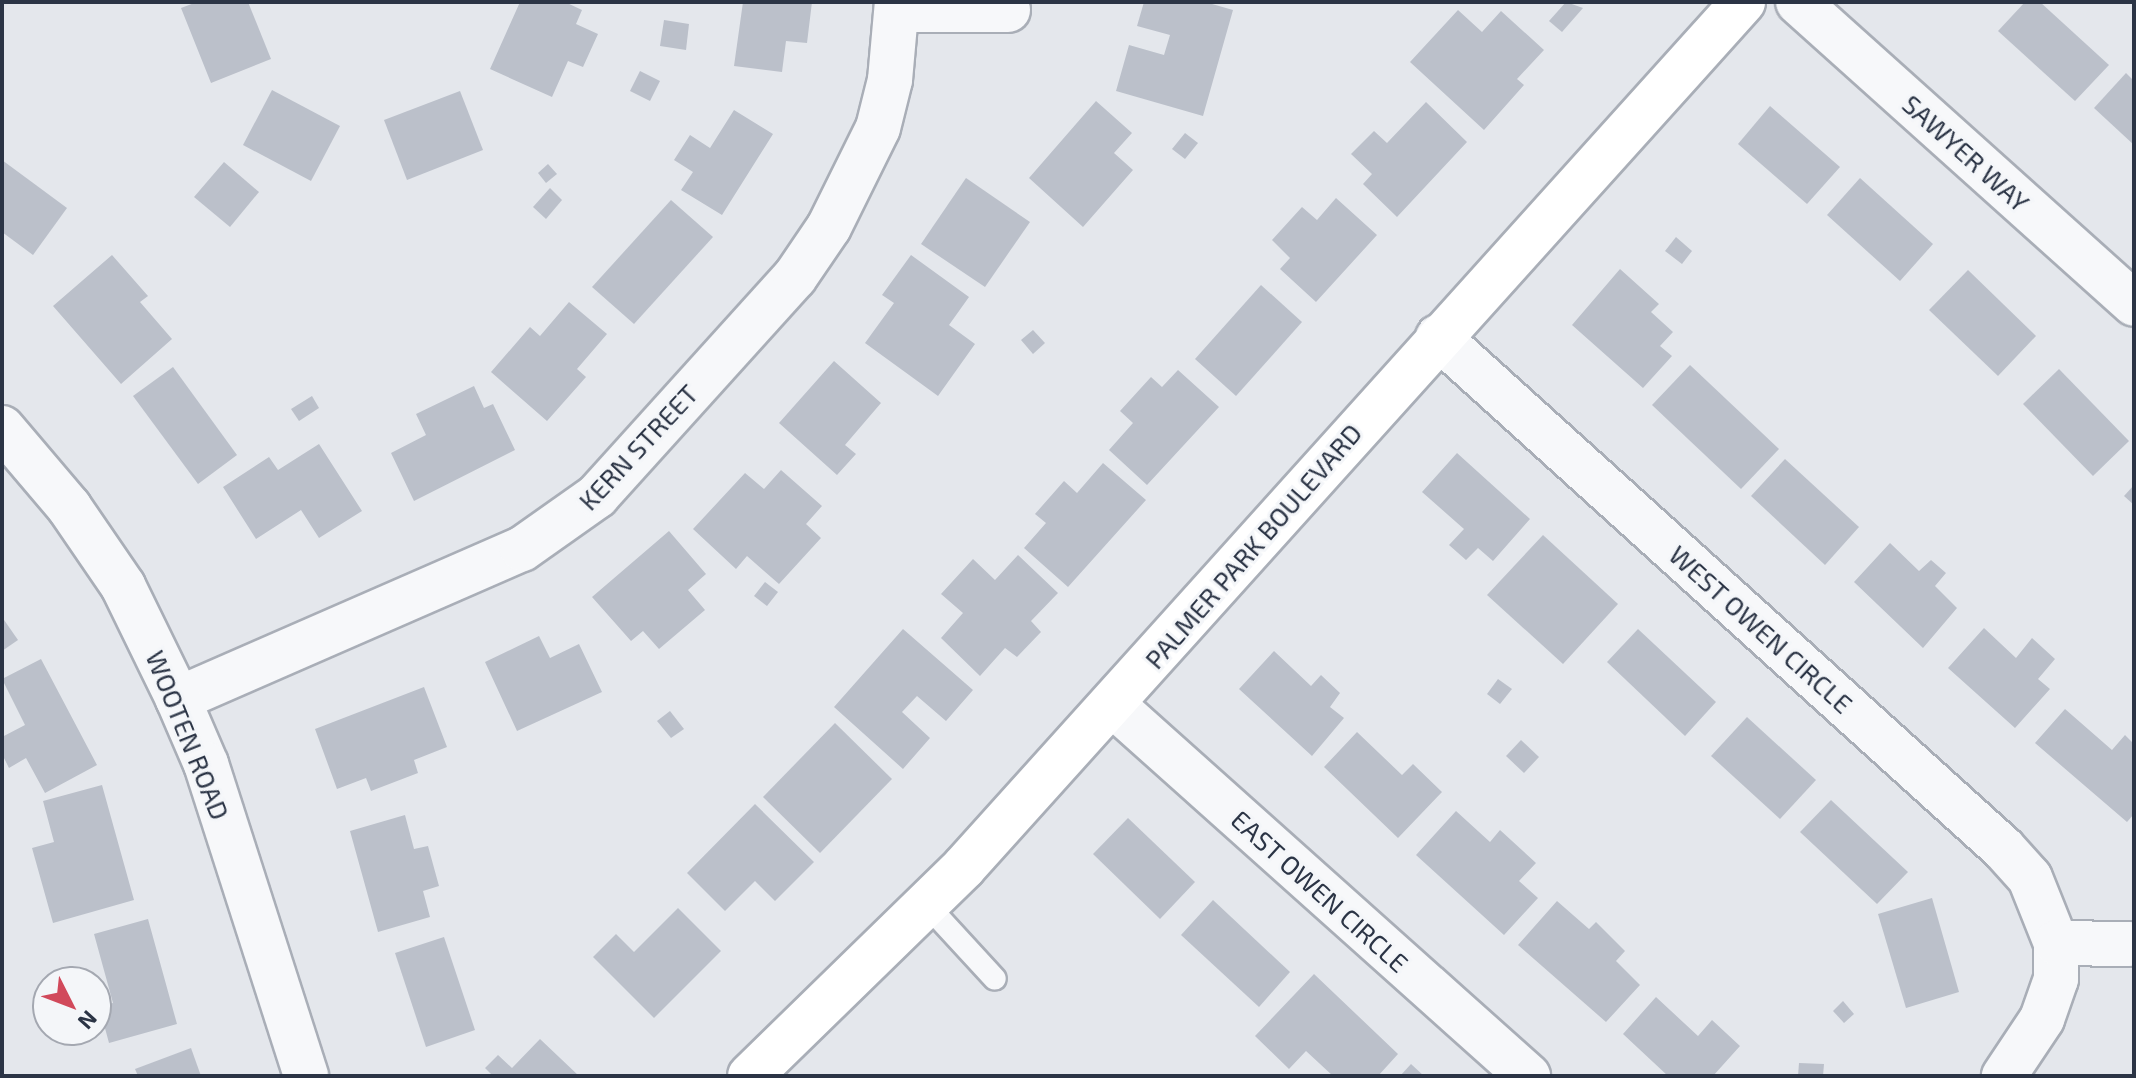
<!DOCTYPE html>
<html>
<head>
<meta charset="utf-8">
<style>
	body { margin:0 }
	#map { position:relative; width:2136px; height:1078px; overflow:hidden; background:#e4e7ec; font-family:"Exo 2",sans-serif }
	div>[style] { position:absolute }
	.building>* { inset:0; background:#bbc0ca }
	.roads { filter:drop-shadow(2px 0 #a9aeb7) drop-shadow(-2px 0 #a9aeb7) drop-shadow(0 2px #a9aeb7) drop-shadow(0 -2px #a9aeb7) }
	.service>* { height:22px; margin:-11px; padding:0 11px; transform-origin:11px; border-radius:11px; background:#f7f8fa }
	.minor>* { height:44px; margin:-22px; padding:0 22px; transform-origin:22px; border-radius:22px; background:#f7f8fa }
	.tertiary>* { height:44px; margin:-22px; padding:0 22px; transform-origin:22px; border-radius:22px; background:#f7f8fa }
	.secondary>* { height:44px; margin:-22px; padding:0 22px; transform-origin:22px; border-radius:22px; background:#fff }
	span { translate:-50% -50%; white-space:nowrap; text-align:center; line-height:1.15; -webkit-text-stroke:6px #f4f6f9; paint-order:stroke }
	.street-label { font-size:26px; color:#2b3445 }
	.frame { position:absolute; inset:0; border:4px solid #2b3445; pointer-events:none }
	.north { position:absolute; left:32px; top:966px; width:80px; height:80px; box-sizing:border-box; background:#f4f6f9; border:2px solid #a4a8b1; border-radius:50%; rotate:132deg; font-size:22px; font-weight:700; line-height:32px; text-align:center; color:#2b3445 }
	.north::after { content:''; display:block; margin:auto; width:28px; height:36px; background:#d1495b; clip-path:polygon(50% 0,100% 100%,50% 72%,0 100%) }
</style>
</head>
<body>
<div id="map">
	<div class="building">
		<i style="clip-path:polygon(197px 2px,248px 2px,271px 59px,211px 83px,181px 8px)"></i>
		<i style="clip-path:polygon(520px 2px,565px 2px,582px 10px,576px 24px,598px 34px,583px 67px,568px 61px,552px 97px,490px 69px)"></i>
		<i style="clip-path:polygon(743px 2px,812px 2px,807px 43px,786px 41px,782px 72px,734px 66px)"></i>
		<i style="clip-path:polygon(1144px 2px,1205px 2px,1233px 10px,1203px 116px,1116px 91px,1129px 45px,1164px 55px,1170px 35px,1137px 26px)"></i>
		<i style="clip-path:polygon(1566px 2px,1583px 8px,1562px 32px,1549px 21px)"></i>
		<i style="clip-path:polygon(2025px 2px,2040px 2px,2109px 65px,2075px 101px,1998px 31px)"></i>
		<i style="clip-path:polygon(1458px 10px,1482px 32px,1501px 11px,1544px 50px,1517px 79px,1524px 85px,1484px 130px,1410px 62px)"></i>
		<i style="clip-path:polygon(664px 20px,689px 24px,686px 50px,660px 46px)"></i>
		<i style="clip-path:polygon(640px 71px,660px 81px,650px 101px,630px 91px)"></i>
		<i style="clip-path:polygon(2126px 73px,2134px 81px,2134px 145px,2094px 108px)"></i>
		<i style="clip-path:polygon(272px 90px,340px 126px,311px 181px,243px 145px)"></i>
		<i style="clip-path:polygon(460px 91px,483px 150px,407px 180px,384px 120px)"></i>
		<i style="clip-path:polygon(1096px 101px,1132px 133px,1114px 153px,1133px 170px,1083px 227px,1029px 178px)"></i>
		<i style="clip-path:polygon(1426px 102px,1467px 142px,1397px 217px,1363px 184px,1372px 174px,1351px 154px,1374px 131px,1387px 143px)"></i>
		<i style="clip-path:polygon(1770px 106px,1840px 167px,1807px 204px,1738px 144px)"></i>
		<i style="clip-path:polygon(734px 110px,773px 134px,722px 215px,681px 190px,693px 172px,674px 160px,690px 135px,710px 148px)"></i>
		<i style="clip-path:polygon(1185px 133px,1198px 143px,1185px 159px,1172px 149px)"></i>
		<i style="clip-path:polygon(2px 160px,67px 208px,33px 255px,2px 232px)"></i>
		<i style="clip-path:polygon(224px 162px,259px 192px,230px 227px,194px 197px)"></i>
		<i style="clip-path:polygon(548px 164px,557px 174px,546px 183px,538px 173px)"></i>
		<i style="clip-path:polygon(966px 178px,1030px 222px,985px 287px,921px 244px)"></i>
		<i style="clip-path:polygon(1860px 178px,1933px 244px,1900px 281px,1827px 215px)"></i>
		<i style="clip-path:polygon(550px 188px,562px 200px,546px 219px,533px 207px)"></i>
		<i style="clip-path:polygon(1336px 198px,1377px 235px,1316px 302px,1280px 269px,1290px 258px,1272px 240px,1302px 207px,1317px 220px)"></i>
		<i style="clip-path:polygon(671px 200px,713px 237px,634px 324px,592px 287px)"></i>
		<i style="clip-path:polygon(1676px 237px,1692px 251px,1682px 264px,1665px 251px)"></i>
		<i style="clip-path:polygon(112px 255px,148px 296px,140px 302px,172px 339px,121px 384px,53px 306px)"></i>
		<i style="clip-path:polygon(911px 255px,969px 297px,949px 325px,975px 344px,938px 396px,865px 343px,894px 303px,882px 295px)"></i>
		<i style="clip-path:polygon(1620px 269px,1659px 304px,1651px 312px,1673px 332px,1660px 346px,1672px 356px,1643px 388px,1572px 325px)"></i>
		<i style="clip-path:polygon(1968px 270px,2036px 336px,1998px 376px,1929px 310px)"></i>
		<i style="clip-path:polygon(1261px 285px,1302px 322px,1236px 396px,1195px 359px)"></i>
		<i style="clip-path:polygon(569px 302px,607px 334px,577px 369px,586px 377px,547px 421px,491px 372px,530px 327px,540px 336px)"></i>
		<i style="clip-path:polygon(1033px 330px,1045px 343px,1033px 354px,1021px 340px)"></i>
		<i style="clip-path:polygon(834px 361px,881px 403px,845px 445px,856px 454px,837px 475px,779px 423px)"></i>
		<i style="clip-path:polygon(1690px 365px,1779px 449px,1741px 489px,1652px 405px)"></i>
		<i style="clip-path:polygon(173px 367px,237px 455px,198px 484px,133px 396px)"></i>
		<i style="clip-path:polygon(2059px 369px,2129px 441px,2093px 476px,2023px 404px)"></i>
		<i style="clip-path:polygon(1178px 370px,1219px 407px,1147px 485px,1109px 450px,1133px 423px,1120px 411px,1151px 377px,1162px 387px)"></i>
		<i style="clip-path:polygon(474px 386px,484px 408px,493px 404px,515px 450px,414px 501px,391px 453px,426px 435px,416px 414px)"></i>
		<i style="clip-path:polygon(312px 396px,319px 408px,299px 421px,291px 409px)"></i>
		<i style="clip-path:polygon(319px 444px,362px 511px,319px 538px,301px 510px,256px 539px,223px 487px,269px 457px,278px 470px)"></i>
		<i style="clip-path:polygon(1457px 453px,1530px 519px,1493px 561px,1478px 548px,1466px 560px,1449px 545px,1464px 529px,1422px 492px)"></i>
		<i style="clip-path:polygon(1785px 459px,1859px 527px,1825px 565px,1751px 496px)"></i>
		<i style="clip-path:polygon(1103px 463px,1146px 500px,1068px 587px,1024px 548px,1046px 523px,1035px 514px,1064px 481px,1077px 493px)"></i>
		<i style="clip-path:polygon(781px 470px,822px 506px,806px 524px,821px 538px,779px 584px,747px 556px,736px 569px,693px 529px,745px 473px,764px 489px)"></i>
		<i style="clip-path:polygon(2134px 485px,2134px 505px,2124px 496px)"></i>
		<i style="clip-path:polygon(669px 531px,706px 574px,688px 590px,705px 610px,659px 649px,643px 631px,631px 641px,592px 597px)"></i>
		<i style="clip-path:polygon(1543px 535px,1618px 604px,1563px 664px,1487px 595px)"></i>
		<i style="clip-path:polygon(1890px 543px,1919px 571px,1931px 560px,1946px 573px,1935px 586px,1957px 608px,1923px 648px,1854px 582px)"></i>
		<i style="clip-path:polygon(1018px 555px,1058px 593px,1031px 621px,1041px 632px,1017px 657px,1005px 648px,980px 676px,941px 638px,963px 613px,941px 594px,973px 559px,995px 580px)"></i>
		<i style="clip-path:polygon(765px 582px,778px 592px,767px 606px,754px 596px)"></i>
		<i style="clip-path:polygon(2px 617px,18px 640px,2px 651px)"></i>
		<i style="clip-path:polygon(1984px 628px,2016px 658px,2032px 638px,2055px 659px,2038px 679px,2050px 689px,2015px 728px,1948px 668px)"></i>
		<i style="clip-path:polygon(903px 629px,973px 690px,946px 721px,917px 696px,902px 712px,930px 738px,903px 769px,834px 707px)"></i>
		<i style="clip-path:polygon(1638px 629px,1716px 702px,1685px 736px,1607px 662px)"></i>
		<i style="clip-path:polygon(539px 636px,550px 658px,579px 644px,602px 692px,517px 731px,485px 662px)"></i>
		<i style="clip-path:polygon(1274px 651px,1311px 686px,1321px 675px,1340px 693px,1330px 707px,1344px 718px,1312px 756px,1239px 689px)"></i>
		<i style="clip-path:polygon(41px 659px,97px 765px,45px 793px,26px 758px,9px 768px,2px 754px,2px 737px,25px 725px,2px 679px)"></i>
		<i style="clip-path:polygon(1498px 679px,1512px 689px,1500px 704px,1487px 694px)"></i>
		<i style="clip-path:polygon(424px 687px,447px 747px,414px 760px,418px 773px,371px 791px,366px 778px,337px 789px,315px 729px)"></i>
		<i style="clip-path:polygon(2065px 709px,2112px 750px,2125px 735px,2134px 744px,2134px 814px,2127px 822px,2035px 743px)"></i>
		<i style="clip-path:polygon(670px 711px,684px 729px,671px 738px,657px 721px)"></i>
		<i style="clip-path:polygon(1747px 717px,1816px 780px,1780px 819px,1711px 756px)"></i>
		<i style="clip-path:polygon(835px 723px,892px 779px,820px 853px,763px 797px)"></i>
		<i style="clip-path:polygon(1357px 732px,1402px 775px,1413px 764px,1442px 792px,1398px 838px,1324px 767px)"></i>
		<i style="clip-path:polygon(1521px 740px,1539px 757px,1524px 773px,1506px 756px)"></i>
		<i style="clip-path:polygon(102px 785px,134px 900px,53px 923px,32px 848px,54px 842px,43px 801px)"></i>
		<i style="clip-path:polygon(1831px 800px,1908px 872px,1877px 904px,1800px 832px)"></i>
		<i style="clip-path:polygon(755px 804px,814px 862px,775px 901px,755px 881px,725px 911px,687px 873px)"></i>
		<i style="clip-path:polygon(1456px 811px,1490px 842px,1500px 830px,1536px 863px,1519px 881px,1538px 898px,1504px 935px,1416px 855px)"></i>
		<i style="clip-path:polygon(405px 815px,414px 849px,428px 846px,439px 886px,423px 891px,430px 917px,378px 932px,350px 831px)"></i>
		<i style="clip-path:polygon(1128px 818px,1195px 882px,1160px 919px,1093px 854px)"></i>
		<i style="clip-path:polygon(1932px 898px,1959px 992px,1906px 1008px,1878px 914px)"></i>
		<i style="clip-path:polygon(1213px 900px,1290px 972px,1259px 1007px,1181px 935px)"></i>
		<i style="clip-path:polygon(1557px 901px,1589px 929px,1596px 922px,1625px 951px,1616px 961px,1640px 985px,1606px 1022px,1518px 945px)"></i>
		<i style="clip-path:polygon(678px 908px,721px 951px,654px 1018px,593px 957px,616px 934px,634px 952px)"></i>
		<i style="clip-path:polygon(148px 919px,177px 1024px,109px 1043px,99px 1006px,113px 1003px,94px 934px)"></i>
		<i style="clip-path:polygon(444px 937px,475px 1030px,426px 1047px,395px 953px)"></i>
		<i style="clip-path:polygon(1314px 974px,1398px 1054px,1378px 1076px,1333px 1076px,1306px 1051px,1289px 1069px,1255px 1036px)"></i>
		<i style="clip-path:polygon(1656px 997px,1698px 1036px,1712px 1020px,1740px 1046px,1713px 1076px,1668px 1076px,1623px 1034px)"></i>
		<i style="clip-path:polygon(1843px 1001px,1854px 1014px,1844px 1023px,1833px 1011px)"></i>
		<i style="clip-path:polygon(540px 1039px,579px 1076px,493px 1076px,485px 1068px,498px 1055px,512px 1068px)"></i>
		<i style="clip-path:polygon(191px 1048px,201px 1076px,138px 1076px,135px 1069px)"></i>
		<i style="clip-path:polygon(1799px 1063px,1824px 1064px,1823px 1076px,1798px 1076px)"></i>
		<i style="clip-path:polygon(1411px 1064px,1424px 1076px,1400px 1076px)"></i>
	</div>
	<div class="roads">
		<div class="service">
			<i style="left:927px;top:905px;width:100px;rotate:47.4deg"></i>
		</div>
		<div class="minor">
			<i style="left:1798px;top:2px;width:452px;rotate:41.9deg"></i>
			<i style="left:898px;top:10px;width:110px"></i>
			<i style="left:1438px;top:337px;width:762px;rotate:42.13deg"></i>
			<i style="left:2003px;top:848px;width:40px;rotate:48deg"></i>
			<i style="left:2030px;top:878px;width:70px;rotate:68.2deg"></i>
			<i style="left:2056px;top:943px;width:36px;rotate:90deg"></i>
			<i style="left:2056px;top:979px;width:42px;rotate:109.3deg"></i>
			<i style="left:2042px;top:1019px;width:69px;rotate:123.7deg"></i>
			<i style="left:178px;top:699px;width:375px;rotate:-23.6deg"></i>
			<i style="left:522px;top:549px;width:92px;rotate:-35.2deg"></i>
			<i style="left:597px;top:496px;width:295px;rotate:-47.9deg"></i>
			<i style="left:795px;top:277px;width:60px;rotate:-55.8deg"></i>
			<i style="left:829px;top:227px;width:110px;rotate:-63.7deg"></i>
			<i style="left:878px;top:128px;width:49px;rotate:-76deg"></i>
			<i style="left:890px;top:80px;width:78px;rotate:-84.9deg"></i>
			<i style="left:1113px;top:705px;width:557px;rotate:41.8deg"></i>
			<i style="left:2056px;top:943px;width:74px;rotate:0.8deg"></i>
		</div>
		<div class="tertiary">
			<i style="left:2px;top:428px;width:104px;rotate:49.7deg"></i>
			<i style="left:69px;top:507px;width:96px;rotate:55.6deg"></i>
			<i style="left:123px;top:586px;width:126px;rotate:64deg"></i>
			<i style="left:178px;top:699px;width:71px;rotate:66.7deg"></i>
			<i style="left:206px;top:764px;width:328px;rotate:72.2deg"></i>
		</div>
		<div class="secondary">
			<i style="left:750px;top:1076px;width:299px;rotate:-44.3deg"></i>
			<i style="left:964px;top:867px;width:1164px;rotate:-47.99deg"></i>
		</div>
	</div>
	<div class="street-label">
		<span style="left:1966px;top:153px;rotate:42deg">SAWYER WAY</span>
		<span style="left:638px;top:447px;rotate:-47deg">KERN STREET</span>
		<span style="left:1253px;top:546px;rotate:-49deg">PALMER PARK BOULEVARD</span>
		<span style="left:1761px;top:629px;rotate:42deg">WEST OWEN CIRCLE</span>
		<span style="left:188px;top:735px;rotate:68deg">WOOTEN ROAD</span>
		<span style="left:1320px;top:891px;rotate:42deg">EAST OWEN CIRCLE</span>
	</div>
	<div class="frame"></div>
	<div class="north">N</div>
</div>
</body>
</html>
